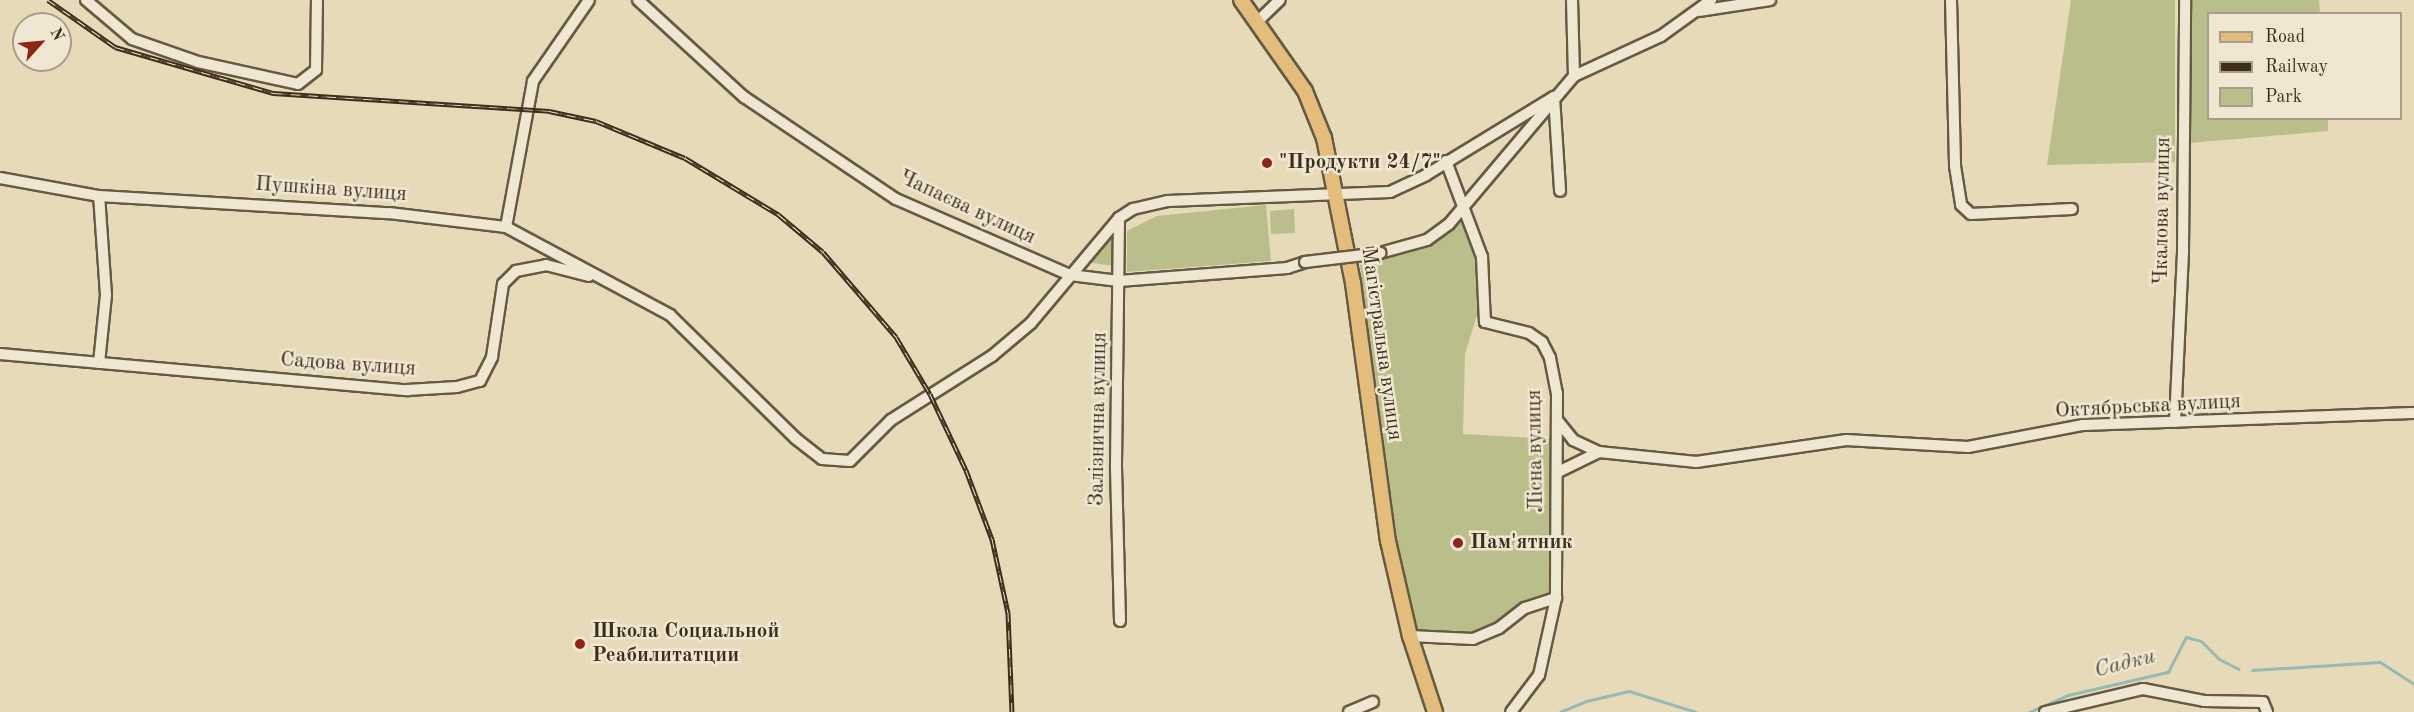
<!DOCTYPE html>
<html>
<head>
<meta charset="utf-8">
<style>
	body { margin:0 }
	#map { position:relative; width:2414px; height:712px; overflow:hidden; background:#e7dab9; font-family:"Old Standard TT",serif }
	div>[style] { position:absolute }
	.green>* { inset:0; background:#babe8b }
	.stream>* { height:3px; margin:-1.5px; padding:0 1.5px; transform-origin:1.5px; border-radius:1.5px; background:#97bab4 }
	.roads { filter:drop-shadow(2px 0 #675942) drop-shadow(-2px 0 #675942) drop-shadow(0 2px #675942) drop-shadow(0 -2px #675942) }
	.minor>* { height:10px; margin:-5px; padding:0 5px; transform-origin:5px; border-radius:5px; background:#efe7d2 }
	.major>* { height:14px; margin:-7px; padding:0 7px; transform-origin:7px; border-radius:7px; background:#e4bd7c }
	.rail>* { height:5px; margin-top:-2.5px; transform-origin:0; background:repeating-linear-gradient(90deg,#efe7d2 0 9px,#3c2e1a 0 18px); box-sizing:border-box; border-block:2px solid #3c2e1a }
	.bridges { filter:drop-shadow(2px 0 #675942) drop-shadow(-2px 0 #675942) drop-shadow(0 2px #675942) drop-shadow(0 -2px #675942) }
	.minor-bridge>* { height:10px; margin:-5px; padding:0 5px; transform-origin:5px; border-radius:5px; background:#efe7d2 }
	.dots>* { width:16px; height:16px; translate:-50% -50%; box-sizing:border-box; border:3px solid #efe7d2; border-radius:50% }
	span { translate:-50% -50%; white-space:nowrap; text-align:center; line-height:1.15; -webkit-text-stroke:5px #efe7d2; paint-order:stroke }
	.poi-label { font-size:21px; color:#3c2e1a; font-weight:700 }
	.left { translate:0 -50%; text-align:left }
	.street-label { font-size:21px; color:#3c2e1a }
	.water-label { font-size:22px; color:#535140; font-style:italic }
	.legend { position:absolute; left:2207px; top:12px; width:195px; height:108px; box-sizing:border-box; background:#efe7d2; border:2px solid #a79d88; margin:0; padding:8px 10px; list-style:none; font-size:18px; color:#3c2e1a }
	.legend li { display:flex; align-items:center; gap:12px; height:30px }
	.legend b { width:30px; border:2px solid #a79d88 }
	.north { position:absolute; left:12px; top:12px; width:60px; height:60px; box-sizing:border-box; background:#efe7d2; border:2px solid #a79d88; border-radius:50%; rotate:63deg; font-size:16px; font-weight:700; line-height:24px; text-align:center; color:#3c2e1a }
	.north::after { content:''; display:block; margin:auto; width:21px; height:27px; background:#8f2418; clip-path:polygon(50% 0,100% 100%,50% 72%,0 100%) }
</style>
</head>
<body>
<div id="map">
	<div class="green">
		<i style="clip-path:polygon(2071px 0,2175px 0,2175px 162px,2047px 165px)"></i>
		<i style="clip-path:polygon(2192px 0,2319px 0,2320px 13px,2208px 14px,2208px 118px,2328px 119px,2328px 131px,2190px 143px)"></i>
		<i style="clip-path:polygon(1266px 205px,1271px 261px,1127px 272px,1127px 231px,1157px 216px)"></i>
		<i style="clip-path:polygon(1294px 209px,1295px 233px,1271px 234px,1270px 211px)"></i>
		<i style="clip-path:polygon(1462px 222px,1476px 258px,1477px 315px,1465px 354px,1463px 434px,1553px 439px,1552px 589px,1549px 597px,1522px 603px,1497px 623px,1474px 634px,1415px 630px,1396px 539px,1360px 265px,1429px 246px)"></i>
		<i style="clip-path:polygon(1115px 230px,1114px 266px,1085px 262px)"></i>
	</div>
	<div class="stream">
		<i style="left:2252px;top:670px;width:128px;rotate:-3.6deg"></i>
		<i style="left:2380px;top:662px;width:40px;rotate:32.9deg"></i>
		<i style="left:1560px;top:712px;width:28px;rotate:-23deg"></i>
		<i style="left:1586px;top:701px;width:44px;rotate:-13.1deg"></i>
		<i style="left:1629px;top:691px;width:70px;rotate:17.4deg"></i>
		<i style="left:2029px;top:712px;width:43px;rotate:-23.6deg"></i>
		<i style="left:2068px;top:695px;width:103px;rotate:-13deg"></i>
		<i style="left:2168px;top:672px;width:39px;rotate:-63deg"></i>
		<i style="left:2186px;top:637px;width:16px;rotate:15deg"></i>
		<i style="left:2201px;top:641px;width:25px;rotate:45deg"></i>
		<i style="left:2219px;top:659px;width:22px;rotate:27deg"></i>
	</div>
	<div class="roads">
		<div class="minor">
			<i style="left:86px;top:0;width:60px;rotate:40.3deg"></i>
			<i style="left:132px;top:39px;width:70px;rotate:19.2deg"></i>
			<i style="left:198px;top:62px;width:102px;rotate:12.4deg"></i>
			<i style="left:298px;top:84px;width:23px;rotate:-38deg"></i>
			<i style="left:316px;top:70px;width:70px;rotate:-89.2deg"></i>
			<i style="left:638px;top:0;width:144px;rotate:42.5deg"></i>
			<i style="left:744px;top:97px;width:183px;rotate:33.9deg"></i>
			<i style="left:896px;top:199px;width:190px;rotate:23.6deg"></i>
			<i style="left:1070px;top:275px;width:49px;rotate:7deg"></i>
			<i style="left:1119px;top:281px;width:169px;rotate:-4.4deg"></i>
			<i style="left:1287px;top:268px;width:19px;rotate:-18deg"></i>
			<i style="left:1951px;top:0;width:166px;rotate:88.6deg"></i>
			<i style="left:1955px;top:166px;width:39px;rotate:81deg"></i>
			<i style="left:1961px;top:205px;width:13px;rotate:42deg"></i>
			<i style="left:1971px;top:214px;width:101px;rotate:-2.8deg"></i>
			<i style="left:1699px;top:11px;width:72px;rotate:-8.8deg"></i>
			<i style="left:1258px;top:21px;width:30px;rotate:-44deg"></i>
			<i style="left:1574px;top:76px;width:96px;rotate:-24.7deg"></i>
			<i style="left:1661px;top:36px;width:62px;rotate:-35.8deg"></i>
			<i style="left:1554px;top:97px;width:94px;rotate:86.3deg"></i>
			<i style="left:1446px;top:161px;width:103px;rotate:69.4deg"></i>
			<i style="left:1482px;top:257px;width:65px;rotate:87.4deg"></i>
			<i style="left:1485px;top:322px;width:45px;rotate:14deg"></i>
			<i style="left:1529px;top:333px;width:16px;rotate:35deg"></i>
			<i style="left:1542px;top:342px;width:18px;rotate:63deg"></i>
			<i style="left:1550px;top:358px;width:36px;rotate:79deg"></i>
			<i style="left:1557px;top:393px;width:205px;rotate:90.3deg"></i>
			<i style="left:1556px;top:598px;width:79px;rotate:102.4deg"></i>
			<i style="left:1539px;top:675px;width:46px;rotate:127.1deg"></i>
			<i style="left:0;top:178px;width:101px;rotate:10.3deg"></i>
			<i style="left:99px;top:196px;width:290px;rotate:3.4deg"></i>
			<i style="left:389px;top:213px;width:118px;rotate:6.8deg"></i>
			<i style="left:506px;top:227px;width:186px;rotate:28.2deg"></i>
			<i style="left:670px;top:315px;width:175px;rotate:44.5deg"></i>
			<i style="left:795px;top:438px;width:34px;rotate:38deg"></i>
			<i style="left:822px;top:459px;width:28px;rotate:4deg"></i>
			<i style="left:850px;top:461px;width:58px;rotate:-45deg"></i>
			<i style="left:891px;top:420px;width:120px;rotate:-32.4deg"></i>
			<i style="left:992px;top:356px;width:51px;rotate:-40.2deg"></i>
			<i style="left:1031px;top:323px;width:137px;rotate:-50deg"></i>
			<i style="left:1119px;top:218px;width:17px;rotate:-33deg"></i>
			<i style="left:1133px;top:209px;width:36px;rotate:-13deg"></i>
			<i style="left:1168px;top:201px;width:222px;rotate:-2.3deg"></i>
			<i style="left:1390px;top:192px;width:40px;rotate:-25deg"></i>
			<i style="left:1426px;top:175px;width:150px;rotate:-31.4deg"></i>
			<i style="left:1119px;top:218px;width:250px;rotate:90.7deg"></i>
			<i style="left:1116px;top:468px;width:153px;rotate:88.5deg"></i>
			<i style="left:506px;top:227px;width:148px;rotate:-79.5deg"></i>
			<i style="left:533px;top:81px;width:98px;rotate:-55.3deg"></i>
			<i style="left:1380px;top:253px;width:49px;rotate:-15.5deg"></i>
			<i style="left:1427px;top:240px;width:27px;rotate:-36deg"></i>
			<i style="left:1449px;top:224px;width:194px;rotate:-49.8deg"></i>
			<i style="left:1574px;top:76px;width:76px;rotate:-91.5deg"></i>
			<i style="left:0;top:354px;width:409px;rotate:5.1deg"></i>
			<i style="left:407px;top:390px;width:50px;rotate:-3.4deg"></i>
			<i style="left:457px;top:387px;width:24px;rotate:-15deg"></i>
			<i style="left:480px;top:381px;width:27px;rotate:-63deg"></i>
			<i style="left:492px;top:357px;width:74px;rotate:-81.4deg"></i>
			<i style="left:503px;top:284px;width:18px;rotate:-45deg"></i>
			<i style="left:516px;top:271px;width:31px;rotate:-11deg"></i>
			<i style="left:546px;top:265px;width:44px;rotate:14.3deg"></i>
			<i style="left:99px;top:363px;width:68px;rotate:-84.1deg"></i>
			<i style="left:106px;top:295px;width:99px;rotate:-94deg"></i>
			<i style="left:1557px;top:420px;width:26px;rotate:51deg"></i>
			<i style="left:1573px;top:440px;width:29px;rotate:25deg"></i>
			<i style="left:1599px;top:452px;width:46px;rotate:154deg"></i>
			<i style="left:2175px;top:422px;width:172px;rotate:-87.3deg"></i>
			<i style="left:2183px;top:250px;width:250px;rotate:-89.5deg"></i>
			<i style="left:1599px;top:452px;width:98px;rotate:5.9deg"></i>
			<i style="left:1696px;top:462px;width:152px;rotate:-8.3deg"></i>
			<i style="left:1846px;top:440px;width:122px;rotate:3.3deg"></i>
			<i style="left:1968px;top:447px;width:116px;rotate:-10.9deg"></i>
			<i style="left:2082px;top:425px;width:332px;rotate:-2.1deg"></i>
			<i style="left:1410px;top:636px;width:63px;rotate:2.7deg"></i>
			<i style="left:1473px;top:639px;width:28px;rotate:-23deg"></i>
			<i style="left:1499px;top:628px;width:33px;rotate:-38deg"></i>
			<i style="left:1525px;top:608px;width:33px;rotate:-18deg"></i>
			<i style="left:1349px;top:712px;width:26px;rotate:-23deg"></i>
			<i style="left:2045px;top:712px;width:101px;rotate:-13.2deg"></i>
			<i style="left:2143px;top:689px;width:62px;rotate:11.1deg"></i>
			<i style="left:2204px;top:701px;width:59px;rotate:1deg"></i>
			<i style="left:2263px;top:702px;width:11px;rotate:68deg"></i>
		</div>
		<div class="major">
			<i style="left:1241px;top:0;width:111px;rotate:54.9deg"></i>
			<i style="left:1305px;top:91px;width:51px;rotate:68deg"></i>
			<i style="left:1324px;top:138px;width:148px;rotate:78.7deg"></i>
			<i style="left:1353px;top:283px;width:260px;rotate:82.3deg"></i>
			<i style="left:1388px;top:541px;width:98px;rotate:77deg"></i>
			<i style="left:1410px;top:636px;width:80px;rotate:71.8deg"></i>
		</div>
	</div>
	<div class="rail">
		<i style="left:48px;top:0;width:82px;rotate:35deg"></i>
		<i style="left:115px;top:47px;width:165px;rotate:16.2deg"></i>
		<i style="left:273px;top:93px;width:277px;rotate:3.7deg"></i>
		<i style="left:549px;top:111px;width:48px;rotate:12deg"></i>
		<i style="left:596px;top:121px;width:96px;rotate:22.6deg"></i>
		<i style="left:685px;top:158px;width:110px;rotate:31.2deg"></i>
		<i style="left:779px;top:215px;width:57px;rotate:40.1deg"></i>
		<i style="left:823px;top:252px;width:112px;rotate:49.3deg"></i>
		<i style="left:896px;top:337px;width:66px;rotate:59.2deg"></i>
		<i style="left:930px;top:394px;width:84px;rotate:64.7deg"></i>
		<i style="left:966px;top:470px;width:74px;rotate:69.4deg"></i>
		<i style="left:992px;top:539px;width:76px;rotate:77.8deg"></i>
		<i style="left:1008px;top:613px;width:99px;rotate:87.7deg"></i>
	</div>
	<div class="bridges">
		<div class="minor-bridge">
			<i style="left:1305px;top:262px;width:76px;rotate:-6.8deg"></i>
		</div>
	</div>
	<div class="dots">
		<i style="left:1267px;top:163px;background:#8f2418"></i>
		<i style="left:1458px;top:543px;background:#8f2418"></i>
		<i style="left:580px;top:644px;background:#8f2418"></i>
	</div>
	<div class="poi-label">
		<span class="left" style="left:1279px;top:163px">"Продукти 24/7"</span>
		<span class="left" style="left:1470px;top:543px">Пам'ятник</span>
		<span class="left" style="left:592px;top:644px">Школа Социальной<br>Реабилитатции</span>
	</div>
	<div class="street-label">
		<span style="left:331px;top:190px;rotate:4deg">Пушкіна вулиця</span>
		<span style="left:967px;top:208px;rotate:25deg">Чапаєва вулиця</span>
		<span style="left:2163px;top:211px;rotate:-89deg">Чкалова вулиця</span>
		<span style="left:1381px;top:344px;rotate:82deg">Магістральна вулиця</span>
		<span style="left:348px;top:365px;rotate:4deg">Садова вулиця</span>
		<span style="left:2148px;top:407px;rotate:-3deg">Октябрьська вулиця</span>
		<span style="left:1099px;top:419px;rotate:-89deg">Залізнична вулиця</span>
		<span style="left:1536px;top:451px;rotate:-91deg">Лісна вулиця</span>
	</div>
	<div class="water-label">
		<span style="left:2125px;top:664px;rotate:-14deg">Садки</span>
	</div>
	<ul class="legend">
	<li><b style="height:8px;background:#e4bd7c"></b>Road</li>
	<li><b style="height:8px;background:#3c2e1a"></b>Railway</li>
	<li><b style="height:16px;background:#babe8b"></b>Park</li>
	</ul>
	<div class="north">N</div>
</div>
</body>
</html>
